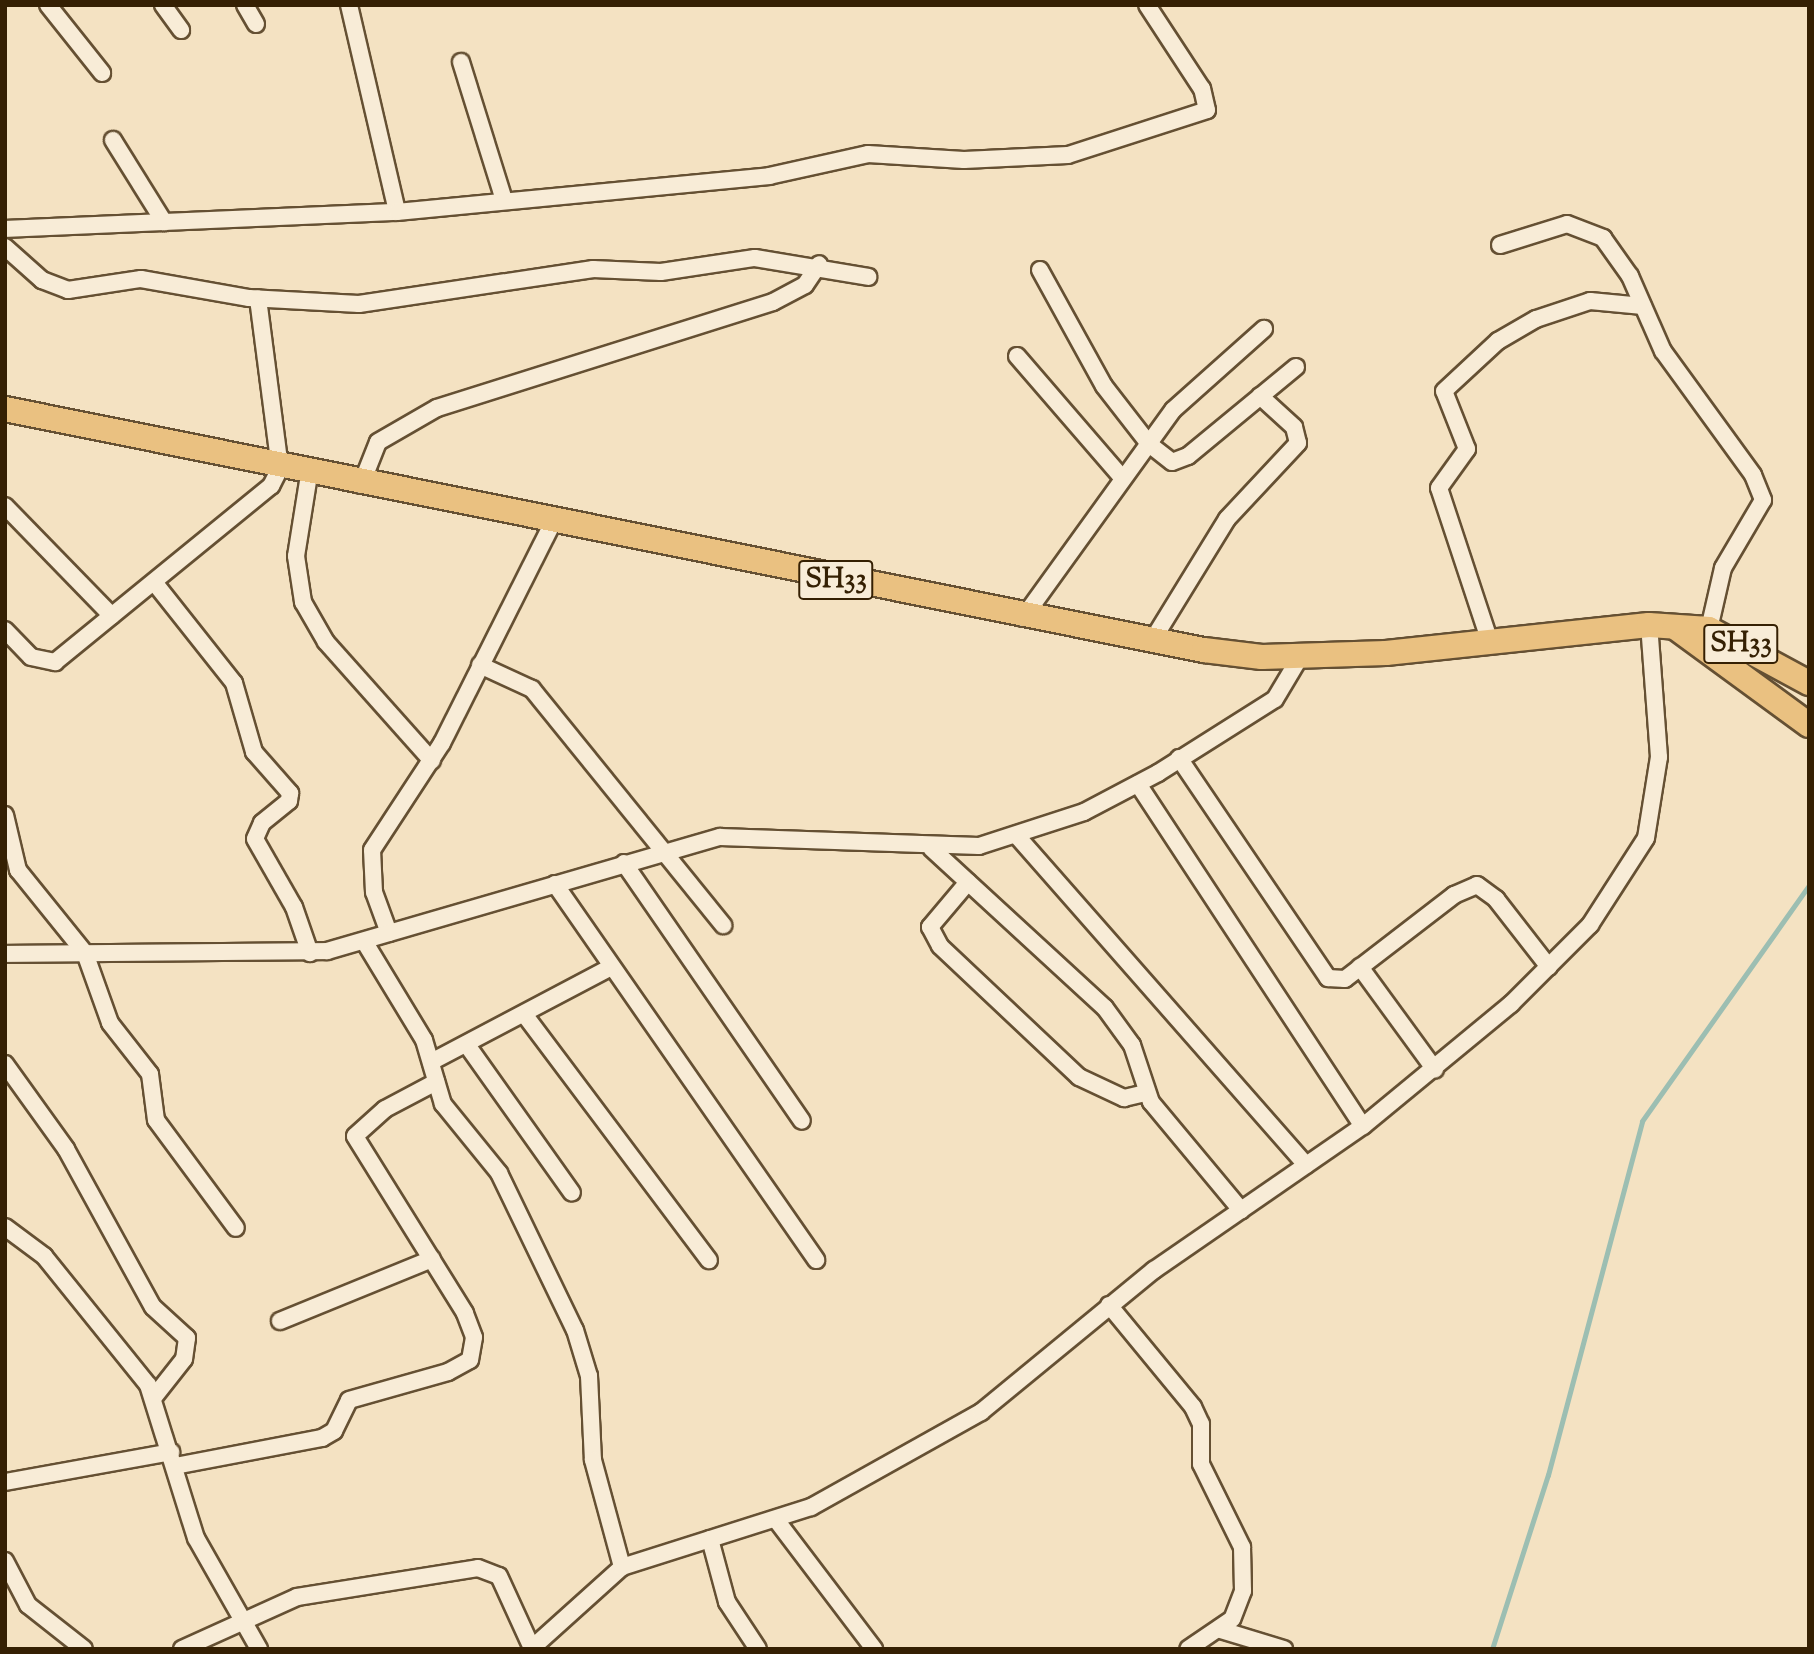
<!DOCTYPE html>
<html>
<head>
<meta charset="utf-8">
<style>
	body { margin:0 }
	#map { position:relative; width:1814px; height:1654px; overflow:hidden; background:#f4e2c2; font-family:"Sorts Mill Goudy",serif }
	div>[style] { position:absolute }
	.stream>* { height:5px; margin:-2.5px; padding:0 2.5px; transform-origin:2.5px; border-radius:2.5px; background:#9cbeb2 }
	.roads { filter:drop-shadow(2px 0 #655033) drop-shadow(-2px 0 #655033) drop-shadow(0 2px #655033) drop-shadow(0 -2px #655033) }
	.street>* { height:16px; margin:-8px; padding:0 8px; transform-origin:8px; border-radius:8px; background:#f8ecd7 }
	.primary>* { height:24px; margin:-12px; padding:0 12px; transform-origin:12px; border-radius:12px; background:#eac181 }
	span { translate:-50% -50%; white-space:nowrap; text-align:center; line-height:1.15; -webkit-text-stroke:5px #f8ecd7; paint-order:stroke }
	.shield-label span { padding:2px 5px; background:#f8ecd7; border:2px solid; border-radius:5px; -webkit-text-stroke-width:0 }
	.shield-label { font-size:28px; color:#352003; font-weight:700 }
	.frame { position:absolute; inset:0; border:7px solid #352003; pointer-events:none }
</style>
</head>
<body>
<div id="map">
	<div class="stream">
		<i style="left:1492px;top:1649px;width:183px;rotate:-72.2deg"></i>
		<i style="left:1548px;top:1475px;width:366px;rotate:-75.1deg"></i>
		<i style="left:1642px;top:1121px;width:289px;rotate:-54.7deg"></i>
	</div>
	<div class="roads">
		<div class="street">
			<i style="left:48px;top:5px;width:87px;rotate:51.5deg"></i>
			<i style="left:163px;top:5px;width:31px;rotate:54deg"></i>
			<i style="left:245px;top:5px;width:22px;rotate:60deg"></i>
			<i style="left:349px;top:5px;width:212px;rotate:76.9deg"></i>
			<i style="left:461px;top:62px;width:145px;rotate:72.7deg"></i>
			<i style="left:113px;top:140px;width:97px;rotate:58.1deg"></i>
			<i style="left:5px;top:229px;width:392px;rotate:-2.5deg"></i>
			<i style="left:397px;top:212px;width:374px;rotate:-5.5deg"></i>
			<i style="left:769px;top:176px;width:101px;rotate:-12.5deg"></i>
			<i style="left:868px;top:154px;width:96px;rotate:3.6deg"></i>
			<i style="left:964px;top:160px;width:104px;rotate:-2.8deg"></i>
			<i style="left:1068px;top:155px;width:146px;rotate:-17.9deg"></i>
			<i style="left:1207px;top:110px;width:22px;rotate:-103deg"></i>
			<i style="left:1202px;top:89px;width:100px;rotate:-123.2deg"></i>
			<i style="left:1500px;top:245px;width:70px;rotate:-17.4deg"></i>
			<i style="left:1567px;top:224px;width:39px;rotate:21deg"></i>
			<i style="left:1603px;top:238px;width:47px;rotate:54.6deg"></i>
			<i style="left:1630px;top:276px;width:82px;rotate:66.3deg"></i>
			<i style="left:1663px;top:351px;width:153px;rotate:54deg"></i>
			<i style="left:1753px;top:475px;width:27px;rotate:68deg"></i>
			<i style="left:1763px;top:500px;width:79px;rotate:120.5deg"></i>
			<i style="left:1723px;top:568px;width:63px;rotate:102.9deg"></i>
			<i style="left:5px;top:247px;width:50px;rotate:41.7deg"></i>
			<i style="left:42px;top:280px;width:28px;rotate:21deg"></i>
			<i style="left:68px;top:290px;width:74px;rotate:-8.6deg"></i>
			<i style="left:141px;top:279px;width:110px;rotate:10deg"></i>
			<i style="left:249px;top:298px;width:110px;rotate:3.1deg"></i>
			<i style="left:359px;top:304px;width:237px;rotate:-8.5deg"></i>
			<i style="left:593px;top:269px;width:68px;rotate:2.5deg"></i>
			<i style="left:661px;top:272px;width:95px;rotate:-8.5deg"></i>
			<i style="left:755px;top:258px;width:115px;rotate:9.5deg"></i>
			<i style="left:1040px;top:270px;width:132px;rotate:61.1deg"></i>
			<i style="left:1104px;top:386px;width:73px;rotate:52.2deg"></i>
			<i style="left:1149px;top:444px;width:29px;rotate:38deg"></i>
			<i style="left:1172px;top:462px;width:17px;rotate:-21deg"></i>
			<i style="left:1188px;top:456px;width:140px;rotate:-39.5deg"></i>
			<i style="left:1017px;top:356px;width:162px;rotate:49.2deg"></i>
			<i style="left:309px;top:475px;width:82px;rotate:99.1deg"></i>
			<i style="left:296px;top:556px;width:47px;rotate:81.3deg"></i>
			<i style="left:303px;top:602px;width:46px;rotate:60.1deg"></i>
			<i style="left:326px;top:642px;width:159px;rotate:48.3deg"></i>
			<i style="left:361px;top:485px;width:46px;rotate:-68.4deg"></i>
			<i style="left:378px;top:442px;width:68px;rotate:-30deg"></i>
			<i style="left:437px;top:408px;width:352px;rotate:-17.5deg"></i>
			<i style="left:773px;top:302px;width:36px;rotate:-28deg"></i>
			<i style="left:805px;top:285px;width:25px;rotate:-56deg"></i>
			<i style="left:5px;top:506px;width:153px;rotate:45.8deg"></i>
			<i style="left:154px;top:582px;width:129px;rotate:51.6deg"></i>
			<i style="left:234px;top:683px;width:72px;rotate:73.8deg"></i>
			<i style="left:254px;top:752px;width:55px;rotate:48.7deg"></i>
			<i style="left:290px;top:793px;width:8px;rotate:97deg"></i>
			<i style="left:289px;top:801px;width:35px;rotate:141deg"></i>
			<i style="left:262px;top:823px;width:17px;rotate:114deg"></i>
			<i style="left:255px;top:839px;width:78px;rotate:60.2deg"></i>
			<i style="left:294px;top:907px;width:49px;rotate:70.8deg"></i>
			<i style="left:1023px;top:618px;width:256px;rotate:-54.2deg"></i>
			<i style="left:1173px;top:410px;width:122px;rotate:-41.7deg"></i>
			<i style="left:5px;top:630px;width:37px;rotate:46deg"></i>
			<i style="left:31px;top:657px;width:25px;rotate:12deg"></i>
			<i style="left:55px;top:662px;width:279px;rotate:-39.2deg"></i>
			<i style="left:271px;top:486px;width:20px;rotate:-63deg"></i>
			<i style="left:280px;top:468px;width:171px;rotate:-97.4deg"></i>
			<i style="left:1152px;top:641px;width:143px;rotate:-58.4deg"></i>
			<i style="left:1227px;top:519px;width:104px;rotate:-46.9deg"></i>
			<i style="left:1298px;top:443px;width:16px;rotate:-104deg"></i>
			<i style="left:1294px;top:427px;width:46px;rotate:-137.6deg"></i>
			<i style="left:1490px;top:642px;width:162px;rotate:-108.3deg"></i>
			<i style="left:1439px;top:488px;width:48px;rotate:-54.3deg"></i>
			<i style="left:1467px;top:449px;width:62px;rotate:-111.6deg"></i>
			<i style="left:1444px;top:391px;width:74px;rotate:-42.8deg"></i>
			<i style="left:1498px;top:341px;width:44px;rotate:-30.1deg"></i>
			<i style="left:1536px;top:319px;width:57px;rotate:-18.4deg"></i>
			<i style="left:1590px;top:301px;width:53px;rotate:5.4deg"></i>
			<i style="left:480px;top:665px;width:57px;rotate:24.8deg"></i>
			<i style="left:532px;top:689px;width:304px;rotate:51deg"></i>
			<i style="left:1179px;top:758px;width:266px;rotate:55.9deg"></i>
			<i style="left:1328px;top:978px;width:17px;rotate:3deg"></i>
			<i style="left:1345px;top:979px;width:138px;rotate:-37.6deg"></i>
			<i style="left:1454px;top:895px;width:25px;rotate:-23deg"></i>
			<i style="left:1477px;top:885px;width:24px;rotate:36deg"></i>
			<i style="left:1496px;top:899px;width:86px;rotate:52.1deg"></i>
			<i style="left:1138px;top:784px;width:409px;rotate:56.7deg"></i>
			<i style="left:5px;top:815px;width:57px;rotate:76.7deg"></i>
			<i style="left:18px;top:870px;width:107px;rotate:51.1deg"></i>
			<i style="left:85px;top:953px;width:74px;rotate:70.3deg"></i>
			<i style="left:110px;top:1023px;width:65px;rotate:51.9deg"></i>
			<i style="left:150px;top:1074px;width:46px;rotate:82.6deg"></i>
			<i style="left:156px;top:1120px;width:134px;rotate:53.5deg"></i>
			<i style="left:1017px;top:836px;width:438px;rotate:48.7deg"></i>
			<i style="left:931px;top:848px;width:236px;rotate:42.6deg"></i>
			<i style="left:1105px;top:1008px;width:46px;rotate:53.9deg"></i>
			<i style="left:1132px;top:1045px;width:60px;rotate:71.6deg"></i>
			<i style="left:1151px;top:1102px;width:141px;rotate:50.2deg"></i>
			<i style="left:624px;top:863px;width:313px;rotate:55.4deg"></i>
			<i style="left:968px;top:882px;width:59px;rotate:130.2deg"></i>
			<i style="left:930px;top:927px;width:21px;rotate:62deg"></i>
			<i style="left:940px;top:946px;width:191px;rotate:43.3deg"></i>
			<i style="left:1079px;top:1077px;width:50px;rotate:25deg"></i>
			<i style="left:1124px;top:1098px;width:22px;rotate:-13deg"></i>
			<i style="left:555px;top:884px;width:458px;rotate:55.2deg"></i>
			<i style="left:389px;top:933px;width:44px;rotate:-110.1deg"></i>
			<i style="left:374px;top:892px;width:42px;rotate:-92.7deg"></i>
			<i style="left:372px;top:850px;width:128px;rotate:-56.8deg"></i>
			<i style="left:442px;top:743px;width:247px;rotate:-63.3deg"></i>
			<i style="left:364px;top:941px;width:116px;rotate:58.8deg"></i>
			<i style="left:424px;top:1040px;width:67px;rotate:73.5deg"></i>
			<i style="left:443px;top:1104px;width:89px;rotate:50.9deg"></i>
			<i style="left:499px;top:1173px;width:174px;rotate:64.2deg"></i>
			<i style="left:575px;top:1330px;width:48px;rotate:73.1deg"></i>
			<i style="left:589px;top:1376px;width:84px;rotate:87.3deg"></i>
			<i style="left:593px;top:1460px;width:111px;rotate:74.8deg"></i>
			<i style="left:5px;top:954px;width:322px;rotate:-0.5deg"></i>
			<i style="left:327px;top:951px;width:409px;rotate:-16.2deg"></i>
			<i style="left:720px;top:837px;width:259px;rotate:2deg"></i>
			<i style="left:979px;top:846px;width:110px;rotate:-17.9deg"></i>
			<i style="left:1084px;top:812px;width:84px;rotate:-27.8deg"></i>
			<i style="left:1158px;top:773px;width:138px;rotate:-32.3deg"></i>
			<i style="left:1275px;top:699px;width:49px;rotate:-59.2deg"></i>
			<i style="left:1360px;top:967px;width:127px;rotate:53.9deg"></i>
			<i style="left:524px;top:1014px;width:308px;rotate:53.1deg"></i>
			<i style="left:467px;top:1045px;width:181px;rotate:54.6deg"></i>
			<i style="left:431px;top:1062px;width:204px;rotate:-27.8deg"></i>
			<i style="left:5px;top:1064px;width:105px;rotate:54.3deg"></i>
			<i style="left:66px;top:1149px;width:180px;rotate:61.2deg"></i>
			<i style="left:153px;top:1307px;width:46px;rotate:42.4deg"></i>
			<i style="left:187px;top:1338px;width:21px;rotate:98deg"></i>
			<i style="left:184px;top:1359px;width:48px;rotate:128.3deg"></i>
			<i style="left:5px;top:1227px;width:49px;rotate:36.6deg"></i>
			<i style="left:44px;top:1256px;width:166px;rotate:51.1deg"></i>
			<i style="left:148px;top:1385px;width:160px;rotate:72.6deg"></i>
			<i style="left:196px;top:1538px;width:128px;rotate:60.4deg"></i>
			<i style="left:1109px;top:1305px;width:132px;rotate:50.5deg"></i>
			<i style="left:1193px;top:1407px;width:19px;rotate:65deg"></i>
			<i style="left:1201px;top:1424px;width:40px;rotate:90deg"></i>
			<i style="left:1201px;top:1464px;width:93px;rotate:63.7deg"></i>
			<i style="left:1242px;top:1547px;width:44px;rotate:88.7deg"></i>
			<i style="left:1243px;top:1591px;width:30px;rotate:111deg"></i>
			<i style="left:1232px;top:1619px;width:53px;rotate:145.7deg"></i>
			<i style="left:280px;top:1321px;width:164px;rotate:-22.2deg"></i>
			<i style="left:175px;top:1466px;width:150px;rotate:-10.8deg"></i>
			<i style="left:322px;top:1438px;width:14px;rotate:-30deg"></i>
			<i style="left:334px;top:1431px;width:34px;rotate:-64deg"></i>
			<i style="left:349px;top:1400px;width:103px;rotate:-15.8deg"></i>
			<i style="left:448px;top:1372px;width:25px;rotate:-29deg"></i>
			<i style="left:470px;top:1360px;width:23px;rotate:-80deg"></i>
			<i style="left:474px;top:1337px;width:26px;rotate:-111deg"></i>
			<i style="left:465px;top:1313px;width:208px;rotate:-121.9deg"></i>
			<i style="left:355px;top:1136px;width:40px;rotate:-42deg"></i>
			<i style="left:385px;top:1109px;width:58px;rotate:-27.9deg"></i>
			<i style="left:5px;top:1482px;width:169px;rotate:-10.2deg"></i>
			<i style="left:777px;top:1521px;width:161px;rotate:52.8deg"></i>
			<i style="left:710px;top:1539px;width:65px;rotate:74.9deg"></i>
			<i style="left:727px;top:1602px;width:56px;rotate:56.6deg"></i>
			<i style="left:5px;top:1561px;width:50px;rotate:62.4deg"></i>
			<i style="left:28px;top:1605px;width:71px;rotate:38.2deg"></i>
			<i style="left:1221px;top:1630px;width:66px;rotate:16.8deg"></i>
			<i style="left:182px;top:1649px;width:126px;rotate:-24.3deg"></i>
			<i style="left:297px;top:1597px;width:183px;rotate:-9.1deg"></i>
			<i style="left:478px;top:1568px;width:22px;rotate:21deg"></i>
			<i style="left:499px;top:1576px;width:79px;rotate:65.4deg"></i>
			<i style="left:531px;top:1649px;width:122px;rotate:-42deg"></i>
			<i style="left:622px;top:1567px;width:198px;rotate:-17.6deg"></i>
			<i style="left:811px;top:1507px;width:195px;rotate:-29.2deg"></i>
			<i style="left:981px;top:1412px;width:224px;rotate:-39.4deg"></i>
			<i style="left:1154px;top:1270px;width:254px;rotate:-34.6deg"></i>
			<i style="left:1363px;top:1126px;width:192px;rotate:-39.5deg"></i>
			<i style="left:1511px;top:1004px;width:112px;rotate:-45deg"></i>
			<i style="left:1590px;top:925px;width:103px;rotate:-57.2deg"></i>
			<i style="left:1646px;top:838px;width:82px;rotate:-80.9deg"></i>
			<i style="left:1659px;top:757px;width:132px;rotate:-94.3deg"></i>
		</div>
		<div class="primary">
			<i style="left:5px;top:409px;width:1223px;rotate:11.37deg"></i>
			<i style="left:1204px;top:650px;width:58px;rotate:6.9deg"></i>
			<i style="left:1262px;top:657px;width:124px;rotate:-1.8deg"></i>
			<i style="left:1386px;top:653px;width:264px;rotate:-6.1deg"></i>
			<i style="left:1649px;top:625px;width:60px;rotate:3.8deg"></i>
			<i style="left:1709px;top:629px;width:114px;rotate:28.4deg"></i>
			<i style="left:1675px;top:627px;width:166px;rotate:36.2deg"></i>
		</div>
	</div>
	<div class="shield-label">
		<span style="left:836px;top:580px">SH33</span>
		<span style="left:1741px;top:644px">SH33</span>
	</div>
	<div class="frame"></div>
</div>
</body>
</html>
